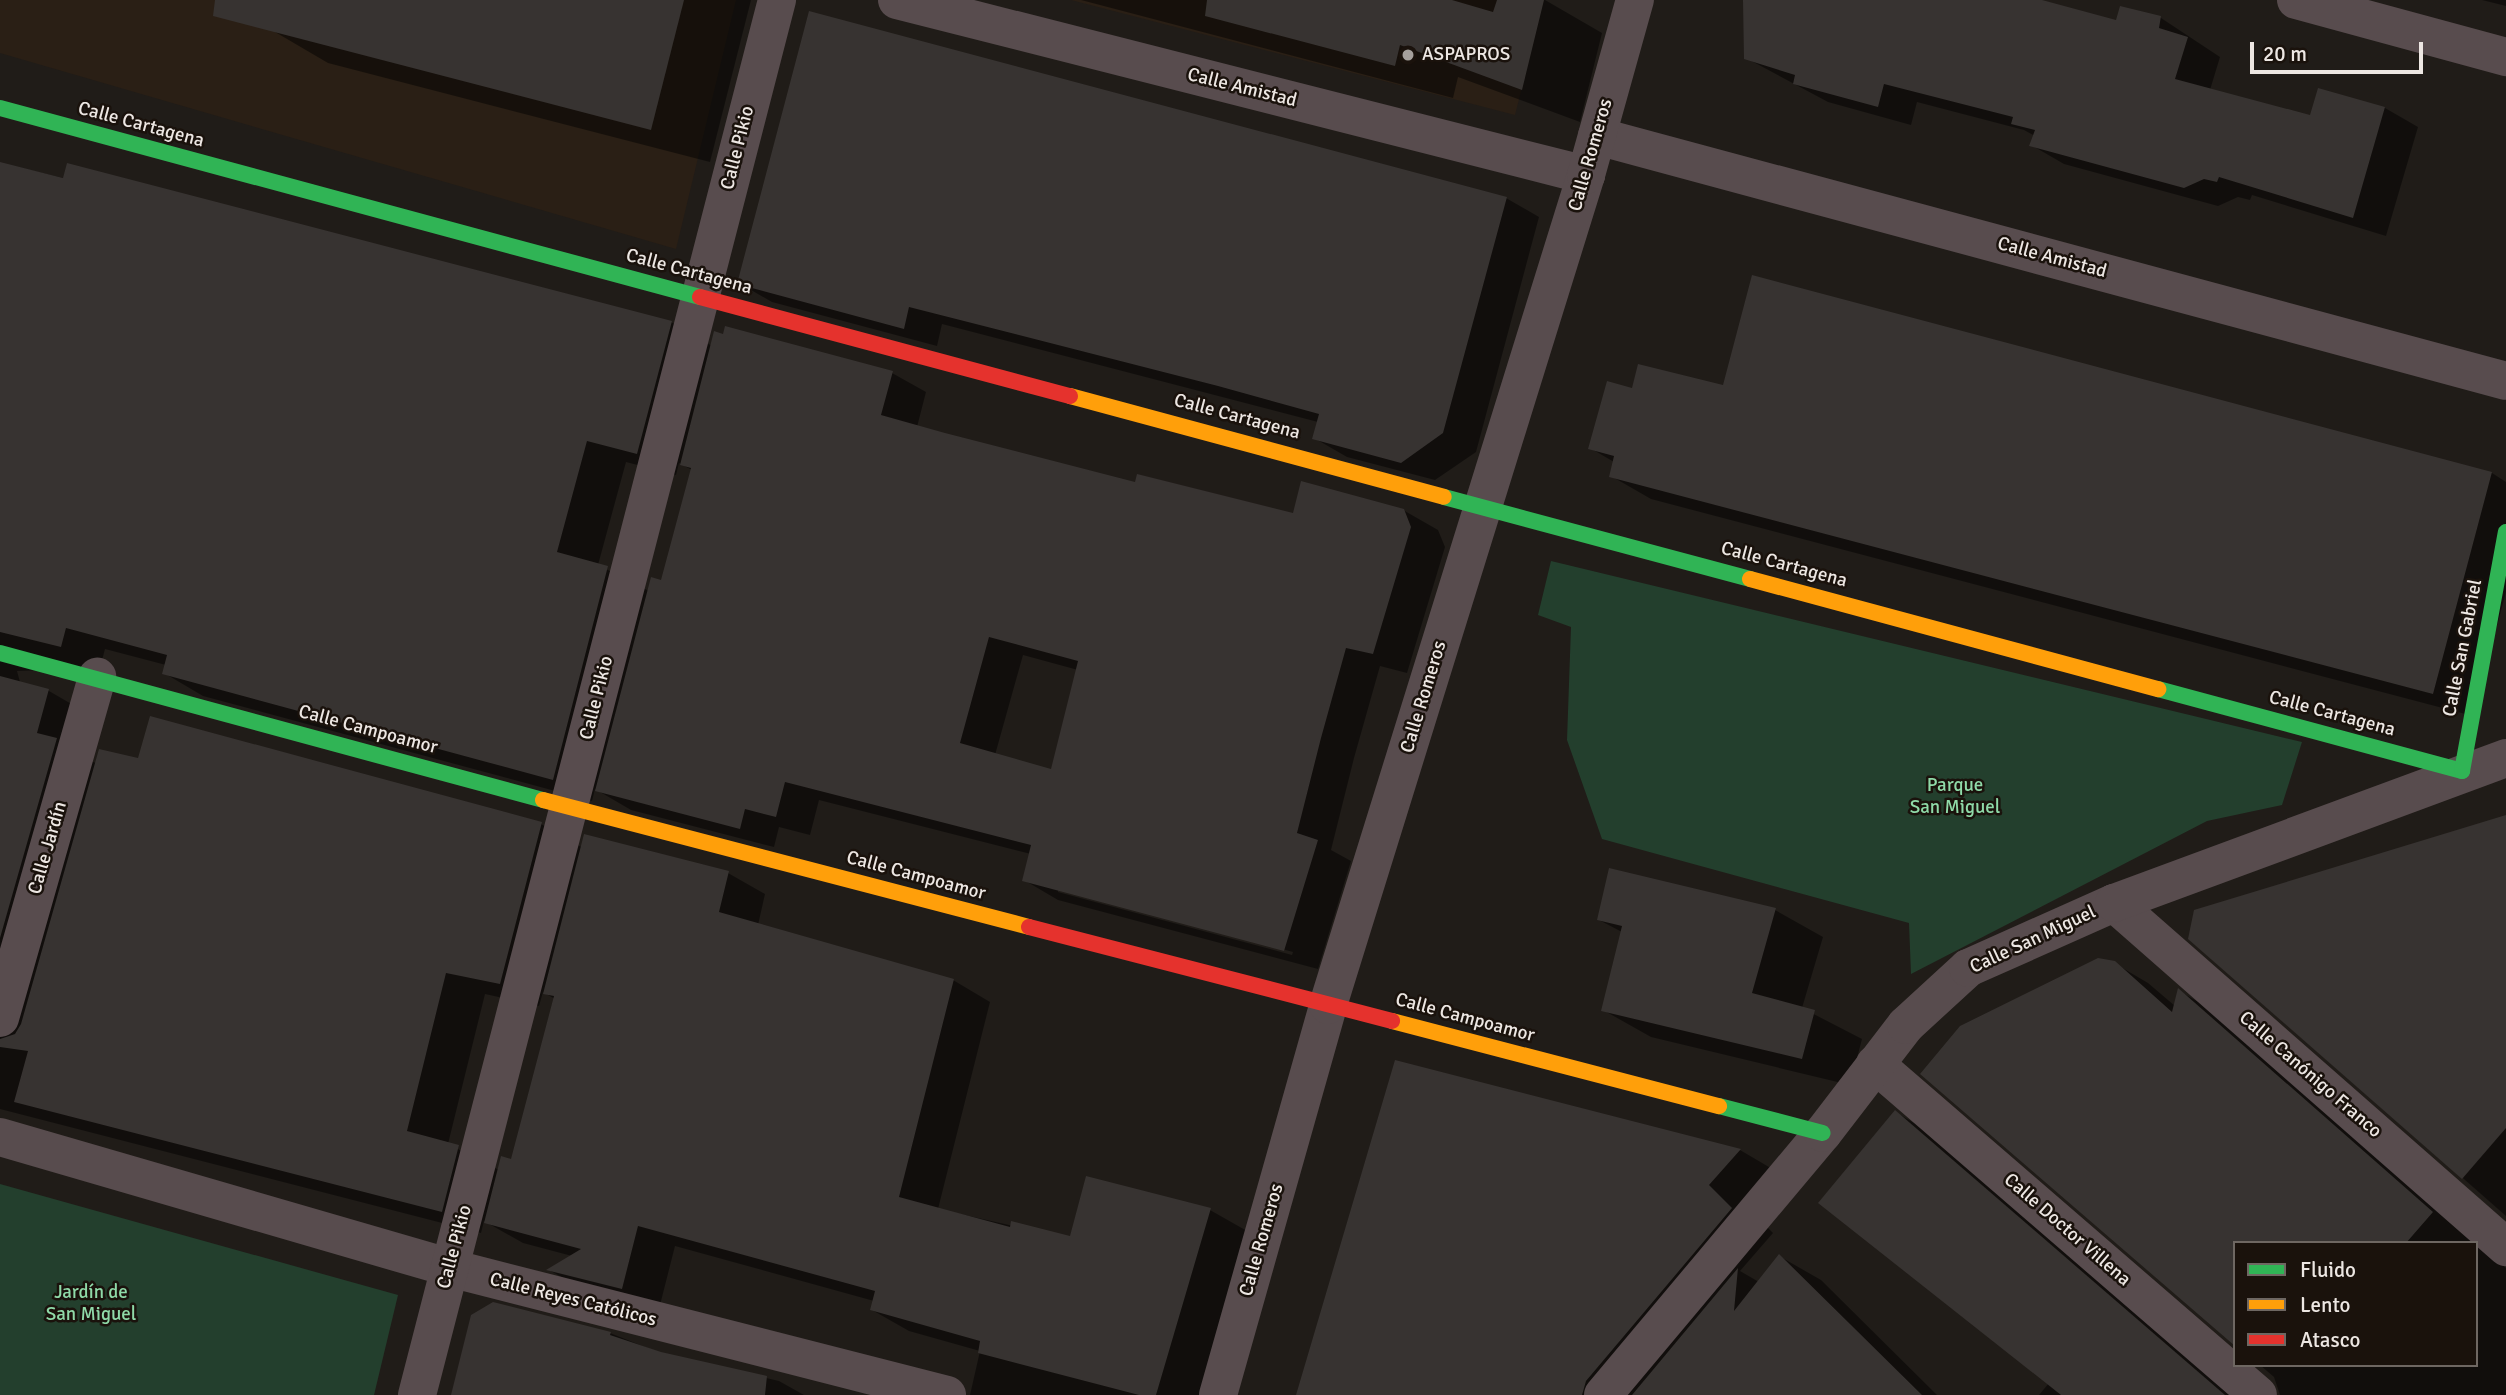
<!DOCTYPE html>
<html>
<head>
<meta charset="utf-8">
<style>
	body { margin:0 }
	#map { position:relative; width:2506px; height:1395px; overflow:hidden; background:#201c18; font-family:Signika,sans-serif }
	div>[style] { position:absolute }
	.built>* { inset:0; background:#2a1f15 }
	.green>* { inset:0; background:#233f2d }
	.shadow>* { inset:0; background:#0007 }
	.building>* { inset:0; background:#373331 }
	.street>* { height:38px; margin:-19px; padding:0 19px; transform-origin:19px; border-radius:19px; background:#584c4e }
	.fast>* { height:16px; margin:-8px; padding:0 8px; transform-origin:8px; border-radius:8px; background:#30b455 }
	.slow>* { height:16px; margin:-8px; padding:0 8px; transform-origin:8px; border-radius:8px; background:#ff9f0a }
	.jam>* { height:16px; margin:-8px; padding:0 8px; transform-origin:8px; border-radius:8px; background:#e5322d }
	.dots>* { width:19px; height:19px; translate:-50% -50%; box-sizing:border-box; border:4px solid #1a120c; border-radius:50% }
	span { translate:-50% -50%; white-space:nowrap; text-align:center; line-height:1.15; -webkit-text-stroke:5px #1a120c; paint-order:stroke }
	.poi-label { font-size:19px; color:#ede7e3 }
	.left { translate:0 -50%; text-align:left }
	.street-label { font-size:19px; color:#ede7e3 }
	.park-label { font-size:19px; color:#8fdaa8 }
	.legend { position:absolute; left:2233px; top:1241px; width:245px; height:126px; box-sizing:border-box; background:#1a120c; border:2px solid #6e6762; margin:0; padding:9px 12px; list-style:none; font-size:21px; color:#ede7e3 }
	.legend li { display:flex; align-items:center; gap:14px; height:35px }
	.legend b { width:35px; border:2px solid #6e6762 }
	.scale { position:absolute; left:2250px; top:42px; width:173px; height:32px; box-sizing:border-box; border:4px solid #ede7e3; border-top:0; padding-left:9px; font-size:21px; line-height:24px; white-space:nowrap; color:#ede7e3; -webkit-text-stroke:5px #1a120c; paint-order:stroke }
</style>
</head>
<body>
<div id="map">
	<div class="built">
		<i style="clip-path:polygon(0 0,736px 0,676px 249px,0 53px)"></i>
		<i style="clip-path:polygon(1071px 0,1544px 0,1515px 115px)"></i>
	</div>
	<div class="green">
		<i style="clip-path:polygon(1551px 561px,2302px 742px,2282px 805px,2207px 821px,1911px 974px,1909px 923px,1602px 839px,1567px 740px,1571px 627px,1538px 615px)"></i>
		<i style="clip-path:polygon(0 1184px,398px 1295px,374px 1395px,0 1395px)"></i>
	</div>
	<div class="shadow">
		<i style="clip-path:polygon(277px 0,751px 0,710px 162px,328px 63px,270px 29px)"></i>
		<i style="clip-path:polygon(1081px 0,1545px 0,1602px 33px,1580px 122px,1458px 77px,1453px 98px)"></i>
		<i style="clip-path:polygon(1745px 0,2036px 0,2117px 22px,2121px 8px,2161px 18px,2220px 57px,2210px 90px,2311px 118px,2320px 90px,2385px 108px,2418px 127px,2386px 236px,2252px 195px,2250px 200px,2238px 197px,2218px 206px,2064px 164px,2031px 145px,2035px 136px,2024px 130px,1917px 102px,1911px 125px,1828px 102px,1746px 58px)"></i>
		<i style="clip-path:polygon(2482px 0,2506px 0,2506px 6px)"></i>
		<i style="clip-path:polygon(evenodd,0 163px,671px 322px,712px 346px,892px 373px,926px 392px,917px 427px,1137px 484px,1294px 515px,1403px 510px,1438px 530px,1445px 547px,1407px 673px,1380px 666px,1354px 758px,1331px 850px,1351px 861px,1318px 969px,1058px 900px,1024px 880px,1031px 854px,819px 800px,810px 835px,779px 827px,774px 847px,631px 810px,595px 789px,592px 801px,203px 696px,164px 673px,166px 665px,105px 649px,100px 668px,17px 671px,20px 682px,49px 691px,87px 713px,76px 752px,97px 764px,140px 760px,151px 718px,541px 824px,583px 848px,728px 873px,765px 894px,758px 925px,953px 980px,990px 1002px,938px 1209px,1071px 1239px,1210px 1210px,1247px 1231px,1199px 1395px,970px 1395px,980px 1351px,909px 1331px,872px 1310px,874px 1301px,675px 1246px,659px 1309px,585px 1290px,549px 1270px,572px 1256px,523px 1243px,484px 1221px,481px 1233px,0 1109px,0 163px,626px 462px,676px 475px,679px 463px,692px 470px,662px 582px,649px 591px,598px 565px,626px 462px,0 163px,1023px 655px,1078px 670px,1052px 771px,995px 755px,1023px 655px,0 163px,1058px 889px,1293px 952px,1292px 955px,1058px 892px,1058px 889px,0 163px,543px 992px,555px 999px,513px 1161px,499px 1170px,448px 1144px,485px 994px,539px 1006px,543px 992px)"></i>
		<i style="clip-path:polygon(1506px 198px,1539px 217px,1476px 452px,1435px 480px,1347px 457px,1314px 438px,1318px 422px,942px 324px,937px 346px,772px 302px,739px 283px)"></i>
		<i style="clip-path:polygon(1724px 388px,2492px 473px,2506px 482px,2506px 592px,2473px 716px,1651px 499px,1611px 476px,1614px 462px,1590px 448px,1633px 390px)"></i>
		<i style="clip-path:polygon(2506px 817px,2506px 1216px,2190px 938px)"></i>
		<i style="clip-path:polygon(1775px 910px,1823px 937px,1802px 1008px,1862px 1039px,1850px 1085px,1651px 1037px,1603px 1010px,1622px 932px,1599px 920px)"></i>
		<i style="clip-path:polygon(2114px 963px,2148px 983px,2175px 1006px,2179px 991px,2211px 1009px,2506px 1268px,2506px 1395px,2280px 1395px,2274px 1377px,2260px 1365px,2476px 1365px,2476px 1243px,2235px 1243px)"></i>
		<i style="clip-path:polygon(1396px 1062px,1740px 1150px,1781px 1174px,1750px 1210px,1773px 1233px,1740px 1271px,1759px 1282px,1779px 1256px,1821px 1280px,1937px 1395px,1298px 1395px)"></i>
		<i style="clip-path:polygon(1895px 1112px,1928px 1131px,2233px 1395px,2039px 1395px,2049px 1383px)"></i>
		<i style="clip-path:polygon(610px 1333px,660px 1353px,779px 1381px,804px 1395px,453px 1395px)"></i>
	</div>
	<div class="building">
		<i style="clip-path:polygon(215px 0,684px 0,651px 130px,213px 16px)"></i>
		<i style="clip-path:polygon(1207px 0,1452px 0,1493px 12px,1497px 0,1544px 0,1522px 90px,1400px 45px,1395px 66px,1205px 16px)"></i>
		<i style="clip-path:polygon(1743px 0,2042px 0,2116px 20px,2120px 6px,2161px 16px,2159px 28px,2188px 37px,2175px 79px,2310px 115px,2318px 88px,2385px 107px,2353px 218px,2219px 177px,2217px 182px,2204px 179px,2184px 188px,2029px 146px,2035px 130px,2011px 124px,2013px 117px,1884px 84px,1878px 107px,1793px 84px,1795px 75px,1744px 59px)"></i>
		<i style="clip-path:polygon(809px 11px,1507px 197px,1443px 433px,1401px 463px,1312px 439px,1319px 414px,1218px 386px,909px 307px,904px 329px,737px 284px)"></i>
		<i style="clip-path:polygon(0 162px,63px 178px,67px 163px,672px 321px,637px 454px,587px 441px,557px 552px,608px 566px,553px 780px,162px 674px,167px 655px,66px 628px,61px 647px,0 632px)"></i>
		<i style="clip-path:polygon(1752px 275px,2492px 472px,2433px 694px,1609px 477px,1614px 456px,1588px 449px,1607px 381px,1632px 388px,1638px 364px,1723px 385px)"></i>
		<i style="clip-path:polygon(evenodd,725px 326px,893px 371px,881px 415px,945px 433px,1135px 482px,1137px 474px,1293px 513px,1301px 481px,1404px 509px,1411px 527px,1373px 654px,1346px 648px,1321px 738px,1297px 833px,1318px 840px,1284px 951px,1022px 881px,1031px 845px,785px 782px,776px 817px,745px 809px,740px 829px,595px 791px,651px 577px,661px 580px,691px 468px,680px 465px,714px 331px,723px 334px,725px 326px,989px 637px,1078px 661px,1051px 769px,960px 743px,989px 637px)"></i>
		<i style="clip-path:polygon(0 676px,49px 689px,37px 733px,57px 738px,0 938px)"></i>
		<i style="clip-path:polygon(150px 716px,542px 822px,500px 984px,446px 973px,407px 1131px,459px 1145px,442px 1212px,14px 1102px,28px 1051px,0 1047px,0 1039px,15px 1034px,21px 1024px,99px 749px,138px 758px)"></i>
		<i style="clip-path:polygon(2506px 815px,2506px 1128px,2462px 1179px,2188px 939px,2194px 910px)"></i>
		<i style="clip-path:polygon(584px 834px,729px 871px,719px 912px,954px 979px,899px 1197px,1010px 1227px,1011px 1221px,1070px 1236px,1086px 1176px,1211px 1208px,1156px 1395px,1139px 1395px,978px 1353px,980px 1341px,870px 1310px,875px 1291px,638px 1226px,622px 1289px,546px 1270px,581px 1249px,484px 1223px,501px 1156px,511px 1159px,554px 996px,543px 994px)"></i>
		<i style="clip-path:polygon(1609px 868px,1776px 908px,1752px 993px,1815px 1010px,1802px 1059px,1601px 1011px,1622px 926px,1597px 920px)"></i>
		<i style="clip-path:polygon(2098px 958px,2115px 961px,2172px 1012px,2178px 988px,2433px 1212px,2406px 1243px,2235px 1243px,2235px 1346px,1920px 1074px,1960px 1026px)"></i>
		<i style="clip-path:polygon(1395px 1060px,1741px 1149px,1709px 1185px,1732px 1208px,1586px 1381px,1582px 1395px,1296px 1395px)"></i>
		<i style="clip-path:polygon(1895px 1110px,2225px 1395px,2061px 1395px,1818px 1203px)"></i>
		<i style="clip-path:polygon(1779px 1254px,1922px 1395px,1632px 1395px,1738px 1268px,1734px 1311px)"></i>
		<i style="clip-path:polygon(493px 1302px,611px 1332px,610px 1335px,661px 1352px,767px 1376px,765px 1395px,451px 1395px,471px 1315px)"></i>
	</div>
	<div class="street">
		<i style="left:897px;top:0;width:711px;rotate:14.25deg"></i>
		<i style="left:2296px;top:0;width:218px;rotate:15.2deg"></i>
		<i style="left:1597px;top:136px;width:941px;rotate:15.08deg"></i>
		<i style="left:2114px;top:903px;width:522px;rotate:41.27deg"></i>
		<i style="left:0;top:1018px;width:355px;rotate:-74.1deg"></i>
		<i style="left:1875px;top:1064px;width:506px;rotate:40.83deg"></i>
		<i style="left:0;top:1137px;width:469px;rotate:16.2deg"></i>
		<i style="left:450px;top:1268px;width:513px;rotate:14.33deg"></i>
		<i style="left:417px;top:1395px;width:1441px;rotate:-75.53deg"></i>
		<i style="left:1218px;top:1395px;width:405px;rotate:-74.2deg"></i>
		<i style="left:1328px;top:1005px;width:869px;rotate:-72.73deg"></i>
		<i style="left:1586px;top:175px;width:182px;rotate:-74.4deg"></i>
		<i style="left:1603px;top:1395px;width:342px;rotate:-50deg"></i>
		<i style="left:1823px;top:1133px;width:136px;rotate:-52.5deg"></i>
		<i style="left:1906px;top:1025px;width:84px;rotate:-42.6deg"></i>
		<i style="left:1968px;top:968px;width:160px;rotate:-24deg"></i>
		<i style="left:2114px;top:903px;width:418px;rotate:-20.3deg"></i>
	</div>
	<div class="fast">
		<i style="left:0;top:108px;width:725px;rotate:15.11deg"></i>
		<i style="left:1444px;top:497px;width:317px;rotate:15deg"></i>
		<i style="left:0;top:653px;width:563px;rotate:15.15deg"></i>
		<i style="left:2158px;top:689px;width:315px;rotate:15.1deg"></i>
		<i style="left:2462px;top:771px;width:243px;rotate:-79.6deg"></i>
		<i style="left:1719px;top:1106px;width:107px;rotate:14.6deg"></i>
	</div>
	<div class="slow">
		<i style="left:1070px;top:396px;width:387px;rotate:15.1deg"></i>
		<i style="left:1750px;top:579px;width:423px;rotate:15.1deg"></i>
		<i style="left:543px;top:800px;width:502px;rotate:14.64deg"></i>
		<i style="left:1392px;top:1021px;width:338px;rotate:14.6deg"></i>
	</div>
	<div class="jam">
		<i style="left:700px;top:297px;width:383px;rotate:15deg"></i>
		<i style="left:1029px;top:927px;width:375px;rotate:14.5deg"></i>
	</div>
	<div class="dots">
		<i style="left:1408px;top:55px;background:#a5a09c"></i>
	</div>
	<div class="poi-label">
		<span class="left" style="left:1422px;top:55px">ASPAPROS</span>
	</div>
	<div class="street-label">
		<span style="left:1242px;top:88px;rotate:14deg">Calle Amistad</span>
		<span style="left:141px;top:125px;rotate:15deg">Calle Cartagena</span>
		<span style="left:738px;top:148px;rotate:-76deg">Calle Pikio</span>
		<span style="left:1591px;top:155px;rotate:-74deg">Calle Romeros</span>
		<span style="left:2052px;top:258px;rotate:15deg">Calle Amistad</span>
		<span style="left:689px;top:272px;rotate:15deg">Calle Cartagena</span>
		<span style="left:1237px;top:417px;rotate:15deg">Calle Cartagena</span>
		<span style="left:1784px;top:565px;rotate:15deg">Calle Cartagena</span>
		<span style="left:2463px;top:648px;rotate:-79deg">Calle San Gabriel</span>
		<span style="left:1424px;top:697px;rotate:-73deg">Calle Romeros</span>
		<span style="left:597px;top:698px;rotate:-76deg">Calle Pikio</span>
		<span style="left:2332px;top:714px;rotate:15deg">Calle Cartagena</span>
		<span style="left:368px;top:730px;rotate:15deg">Calle Campoamor</span>
		<span style="left:48px;top:848px;rotate:-74deg">Calle Jardín</span>
		<span style="left:916px;top:876px;rotate:15deg">Calle Campoamor</span>
		<span style="left:2033px;top:940px;rotate:-25deg">Calle San Miguel</span>
		<span style="left:1465px;top:1018px;rotate:15deg">Calle Campoamor</span>
		<span style="left:2310px;top:1075px;rotate:41deg">Calle Canónigo Franco</span>
		<span style="left:2067px;top:1230px;rotate:41deg">Calle Doctor Villena</span>
		<span style="left:1262px;top:1240px;rotate:-74deg">Calle Romeros</span>
		<span style="left:455px;top:1247px;rotate:-75deg">Calle Pikio</span>
		<span style="left:573px;top:1300px;rotate:14deg">Calle Reyes Católicos</span>
	</div>
	<div class="park-label">
		<span style="left:1955px;top:797px">Parque<br>San Miguel</span>
		<span style="left:91px;top:1304px">Jardín de<br>San Miguel</span>
	</div>
	<ul class="legend">
	<li><b style="height:9px;background:#30b455"></b>Fluido</li>
	<li><b style="height:9px;background:#ff9f0a"></b>Lento</li>
	<li><b style="height:9px;background:#e5322d"></b>Atasco</li>
	</ul>
	<div class="scale">20 m</div>
</div>
</body>
</html>
